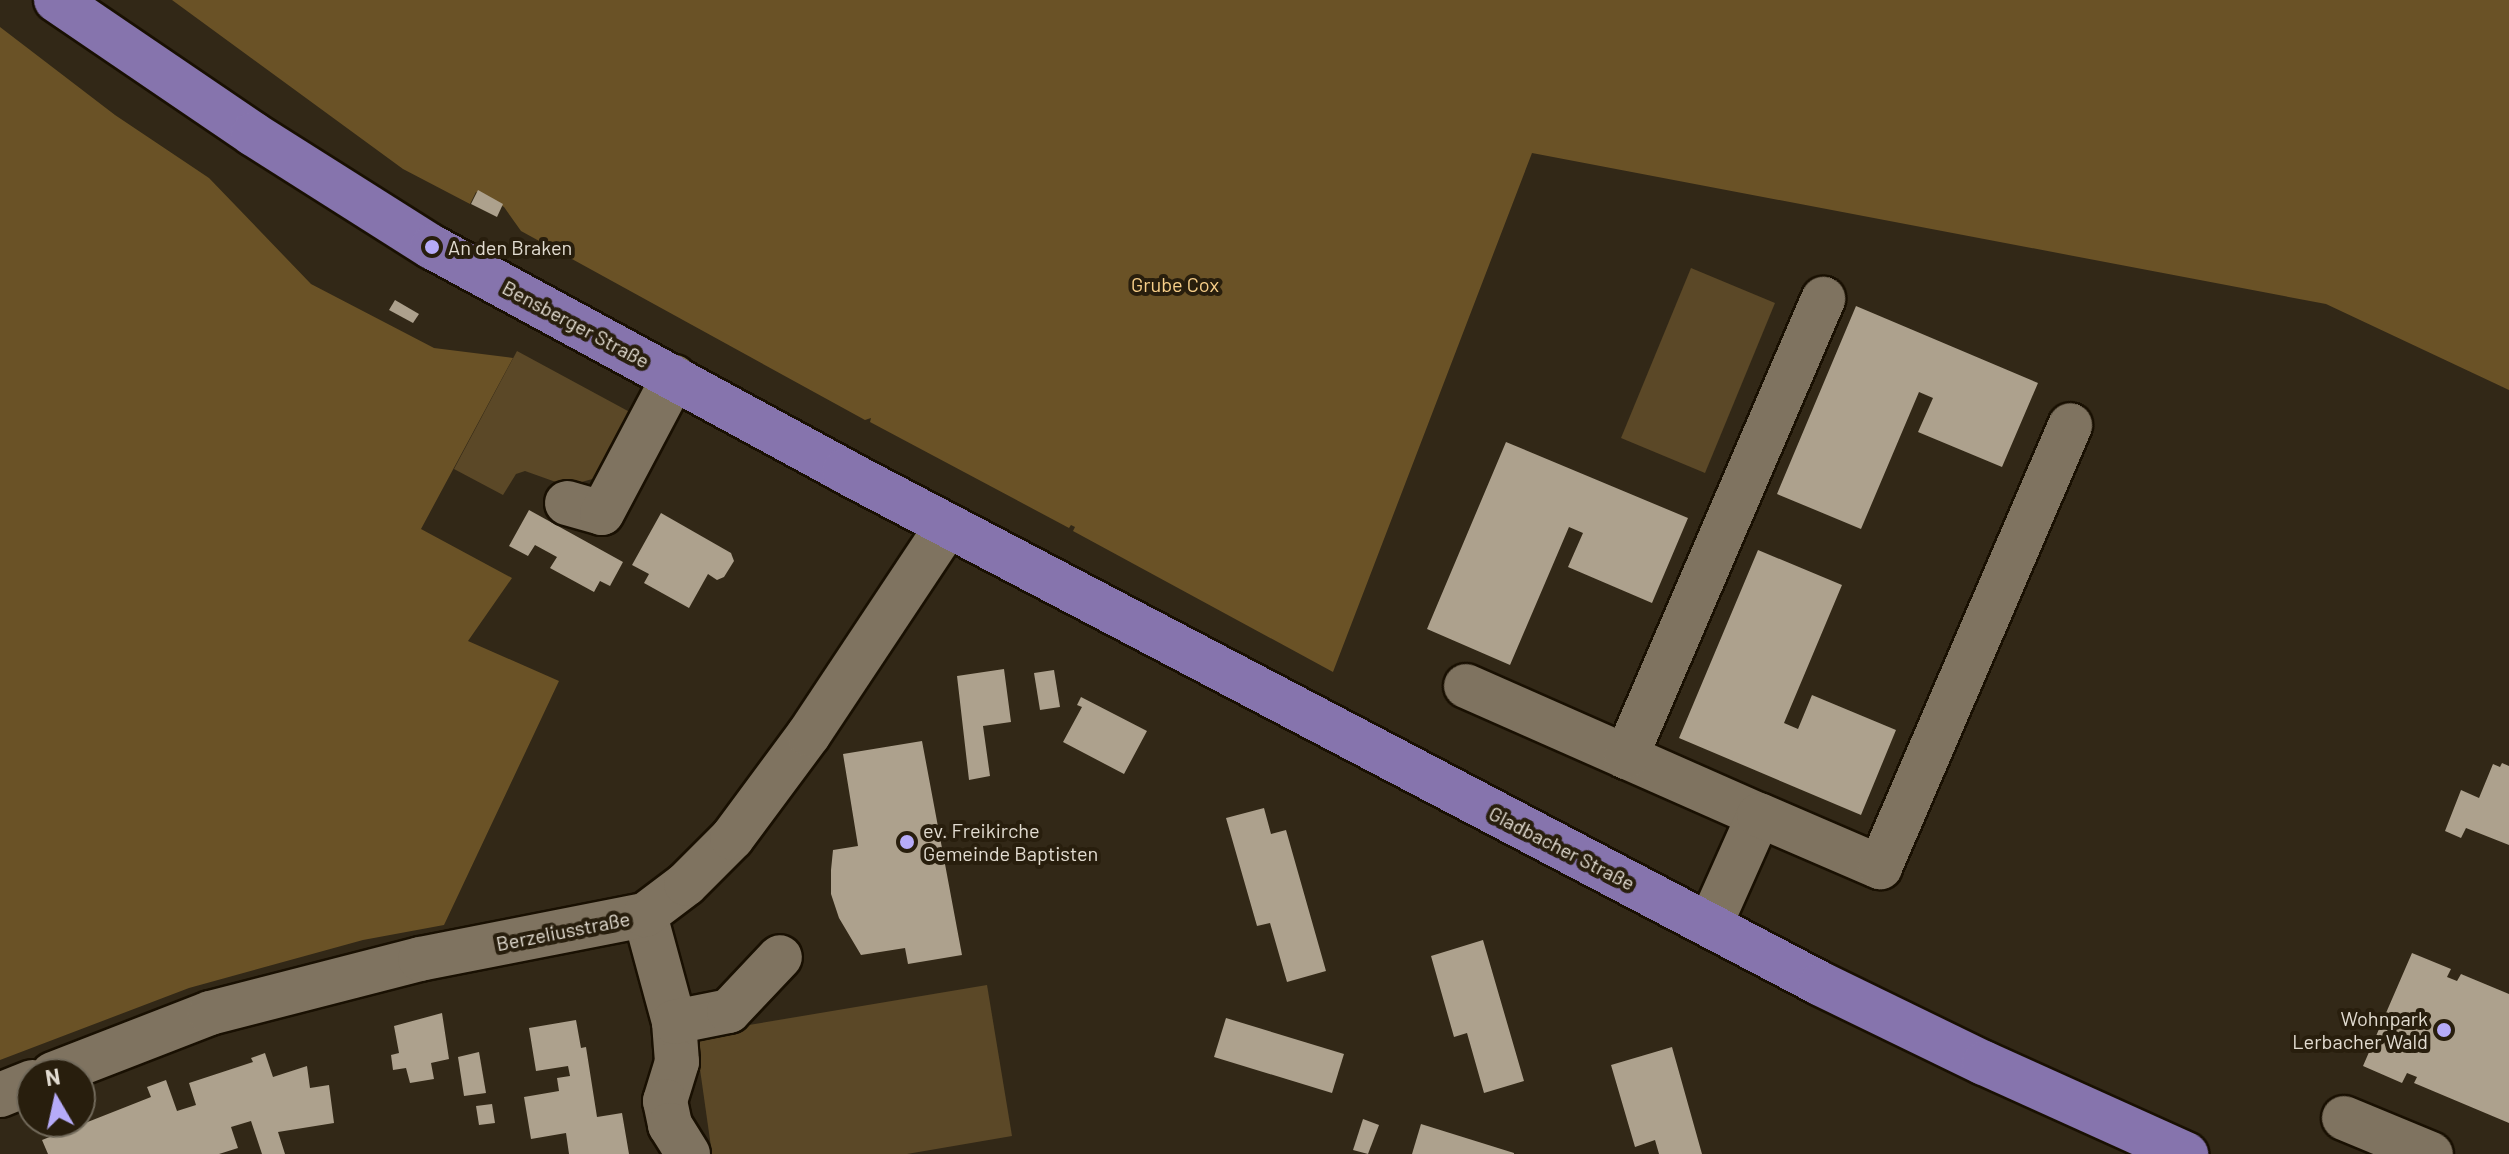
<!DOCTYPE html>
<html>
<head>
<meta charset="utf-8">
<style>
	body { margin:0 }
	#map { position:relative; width:2509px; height:1154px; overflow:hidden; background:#322817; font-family:Barlow,sans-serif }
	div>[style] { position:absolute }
	.green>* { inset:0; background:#5b4827 }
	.forest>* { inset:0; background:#6a5226 }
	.building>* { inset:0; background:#ada18d }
	.roads { filter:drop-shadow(2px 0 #191002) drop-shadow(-2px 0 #191002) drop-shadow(0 2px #191002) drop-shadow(0 -2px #191002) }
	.minor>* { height:44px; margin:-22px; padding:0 22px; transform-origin:22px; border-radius:22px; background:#7f7360 }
	.major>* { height:44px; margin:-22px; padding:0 22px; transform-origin:22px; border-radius:22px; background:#8674ad }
	.dots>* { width:22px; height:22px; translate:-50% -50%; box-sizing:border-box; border:4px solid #281e0d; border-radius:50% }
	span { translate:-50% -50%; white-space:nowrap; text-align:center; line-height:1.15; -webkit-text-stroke:8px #281e0d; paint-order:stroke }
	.poi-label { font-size:20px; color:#e2dcd1 }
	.left { translate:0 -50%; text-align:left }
	.right { translate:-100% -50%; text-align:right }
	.park-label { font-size:20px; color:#f8cf89 }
	.street-label { font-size:20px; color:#e2dcd1 }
	.north { position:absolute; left:16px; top:1058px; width:80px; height:80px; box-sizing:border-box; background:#281e0d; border:2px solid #726a5b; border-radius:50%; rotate:351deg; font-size:22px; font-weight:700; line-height:32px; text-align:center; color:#e2dcd1 }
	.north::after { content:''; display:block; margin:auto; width:28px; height:36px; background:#b6abf8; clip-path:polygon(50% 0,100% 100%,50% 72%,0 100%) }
</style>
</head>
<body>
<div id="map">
	<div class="green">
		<i style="clip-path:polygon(1691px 268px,1775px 303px,1705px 473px,1621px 438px)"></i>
		<i style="clip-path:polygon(517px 351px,639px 417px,607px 475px,567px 486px,525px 471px,516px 474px,503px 495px,454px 469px)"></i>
		<i style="clip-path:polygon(987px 985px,1012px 1136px,907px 1154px,712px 1154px,695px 1034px)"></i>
	</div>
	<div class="forest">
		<i style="clip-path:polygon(172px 0,2509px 0,2509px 390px,2326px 304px,1532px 153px,1333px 672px,1073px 531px,1075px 527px,1071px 525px,1069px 528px,870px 422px,871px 418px,865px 420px,521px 231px,504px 207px,476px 192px,470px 204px,403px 169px)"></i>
		<i style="clip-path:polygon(0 27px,115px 115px,209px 178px,311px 284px,434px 348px,513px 358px,421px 529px,512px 578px,468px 641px,559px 681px,444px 925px,363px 940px,189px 988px,0 1060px)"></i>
	</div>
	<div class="building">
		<i style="clip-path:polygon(478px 190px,503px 204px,497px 217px,471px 204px)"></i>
		<i style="clip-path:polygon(395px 300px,419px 314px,413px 323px,389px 310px)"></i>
		<i style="clip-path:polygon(1856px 306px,2038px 383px,2002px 467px,1918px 432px,1933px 398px,1919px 392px,1861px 529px,1777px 494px)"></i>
		<i style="clip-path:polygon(1506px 442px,1688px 518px,1652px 603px,1568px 567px,1583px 533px,1569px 527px,1510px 665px,1427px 629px)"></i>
		<i style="clip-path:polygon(529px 510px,623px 562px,610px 586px,600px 581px,594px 592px,550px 568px,557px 557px,535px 545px,528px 556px,509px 546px)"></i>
		<i style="clip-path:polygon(661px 513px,731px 553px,734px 561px,724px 577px,717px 580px,708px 574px,689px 608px,644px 583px,649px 574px,632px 565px)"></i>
		<i style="clip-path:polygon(1758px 550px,1842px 585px,1784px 723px,1798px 729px,1812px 695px,1896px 730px,1861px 815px,1679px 738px)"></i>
		<i style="clip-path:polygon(1004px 669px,1011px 722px,983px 726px,990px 776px,969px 780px,957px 676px)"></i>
		<i style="clip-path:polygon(1054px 670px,1060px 707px,1040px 710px,1034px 673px)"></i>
		<i style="clip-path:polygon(1081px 697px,1147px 731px,1124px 774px,1063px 742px,1082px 707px,1077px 705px)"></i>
		<i style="clip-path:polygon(922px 741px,962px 955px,908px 964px,905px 948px,861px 955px,839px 918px,831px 894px,831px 870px,833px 850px,858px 846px,843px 754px)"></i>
		<i style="clip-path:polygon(2502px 763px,2509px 766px,2509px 845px,2466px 828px,2461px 838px,2445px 831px,2461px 790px,2479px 798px,2493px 764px,2500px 767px)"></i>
		<i style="clip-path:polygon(1264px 808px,1271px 834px,1286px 830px,1326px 971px,1287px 982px,1270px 923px,1257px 926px,1226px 818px)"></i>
		<i style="clip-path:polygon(1483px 940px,1524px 1081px,1484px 1093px,1467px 1033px,1454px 1037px,1431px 956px)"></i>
		<i style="clip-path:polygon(2412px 953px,2451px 969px,2447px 977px,2457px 981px,2461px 974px,2509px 994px,2509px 1123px,2414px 1083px,2417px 1077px,2407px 1073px,2402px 1083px,2363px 1066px)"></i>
		<i style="clip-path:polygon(442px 1013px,449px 1059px,431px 1063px,434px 1079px,410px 1083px,406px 1068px,393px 1070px,391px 1055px,399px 1053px,394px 1026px)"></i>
		<i style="clip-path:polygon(1226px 1018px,1344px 1054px,1332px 1093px,1214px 1057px)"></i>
		<i style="clip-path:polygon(576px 1020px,581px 1048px,586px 1047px,597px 1117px,622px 1113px,629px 1154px,569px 1154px,566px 1133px,531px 1139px,524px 1097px,559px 1091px,557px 1078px,570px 1076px,568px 1066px,536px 1071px,529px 1028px)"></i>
		<i style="clip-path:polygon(1672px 1047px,1695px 1129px,1702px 1154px,1659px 1154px,1655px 1140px,1635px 1147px,1611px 1065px)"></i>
		<i style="clip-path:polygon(479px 1052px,486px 1093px,464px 1096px,458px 1057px)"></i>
		<i style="clip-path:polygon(265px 1053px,273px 1077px,307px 1066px,310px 1088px,329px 1085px,334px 1123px,278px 1132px,285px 1154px,262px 1154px,251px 1121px,231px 1127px,238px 1148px,219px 1154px,48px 1154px,42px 1140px,151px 1097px,147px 1087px,166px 1080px,177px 1111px,196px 1105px,189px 1083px,253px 1062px,251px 1058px)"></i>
		<i style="clip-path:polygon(492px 1104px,495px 1123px,479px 1125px,476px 1106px)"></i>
		<i style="clip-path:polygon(1363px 1119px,1379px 1125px,1368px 1154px,1353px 1150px)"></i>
		<i style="clip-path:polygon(1421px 1124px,1514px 1153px,1514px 1154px,1412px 1154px)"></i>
	</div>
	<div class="roads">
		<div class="minor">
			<i style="left:567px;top:503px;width:36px;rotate:16deg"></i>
			<i style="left:602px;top:513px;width:154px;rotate:-62.1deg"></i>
			<i style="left:1466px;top:686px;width:320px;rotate:23.8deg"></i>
			<i style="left:1626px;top:757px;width:499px;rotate:-66.7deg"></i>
			<i style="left:645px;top:915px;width:111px;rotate:74.8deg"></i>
			<i style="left:674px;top:1022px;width:40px;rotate:85.7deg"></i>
			<i style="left:677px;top:1062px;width:41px;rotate:107.1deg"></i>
			<i style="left:665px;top:1101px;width:25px;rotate:78deg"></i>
			<i style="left:670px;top:1125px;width:34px;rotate:58deg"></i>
			<i style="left:1710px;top:925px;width:120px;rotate:-66deg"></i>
			<i style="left:1759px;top:815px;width:132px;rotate:23.3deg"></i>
			<i style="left:1880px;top:867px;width:481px;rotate:-66.7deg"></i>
			<i style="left:674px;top:1022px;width:56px;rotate:-11.3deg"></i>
			<i style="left:729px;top:1011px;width:74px;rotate:-46.6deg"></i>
			<i style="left:53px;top:1074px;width:168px;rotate:-21.2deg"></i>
			<i style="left:210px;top:1013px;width:217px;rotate:-14.4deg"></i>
			<i style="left:420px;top:959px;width:229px;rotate:-11.1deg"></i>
			<i style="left:645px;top:915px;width:51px;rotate:-37.1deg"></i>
			<i style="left:686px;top:884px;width:65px;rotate:-45deg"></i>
			<i style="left:732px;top:838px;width:129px;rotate:-53.5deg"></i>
			<i style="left:809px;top:734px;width:250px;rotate:-56.4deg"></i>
			<i style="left:0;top:1095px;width:35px;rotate:-22deg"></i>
			<i style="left:2344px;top:1118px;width:94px;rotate:22.5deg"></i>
		</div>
		<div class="major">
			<i style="left:56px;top:0;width:238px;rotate:34.2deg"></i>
			<i style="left:253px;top:134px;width:212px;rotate:32.3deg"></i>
			<i style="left:432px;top:247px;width:469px;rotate:28.5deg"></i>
			<i style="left:844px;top:471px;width:1103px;rotate:27.7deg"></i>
			<i style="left:1821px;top:984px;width:181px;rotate:25.9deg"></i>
			<i style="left:1984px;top:1063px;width:222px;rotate:24.3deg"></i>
		</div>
	</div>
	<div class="dots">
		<i style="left:432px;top:247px;background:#b6abf8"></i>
		<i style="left:907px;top:842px;background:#b6abf8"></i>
		<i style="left:2444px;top:1030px;background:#b6abf8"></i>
	</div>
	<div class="poi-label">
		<span class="left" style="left:448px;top:247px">An den Braken</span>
		<span class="left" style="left:923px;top:842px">ev. Freikirche<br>Gemeinde Baptisten</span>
		<span class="right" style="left:2428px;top:1030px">Wohnpark<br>Lerbacher Wald</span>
	</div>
	<div class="park-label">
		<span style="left:1175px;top:284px">Grube Cox</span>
	</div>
	<div class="street-label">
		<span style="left:576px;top:324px;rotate:28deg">Bensberger Straße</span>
		<span style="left:1562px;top:848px;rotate:27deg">Gladbacher Straße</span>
		<span style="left:563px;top:931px;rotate:-11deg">Berzeliusstraße</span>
	</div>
	<div class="north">N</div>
</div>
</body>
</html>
